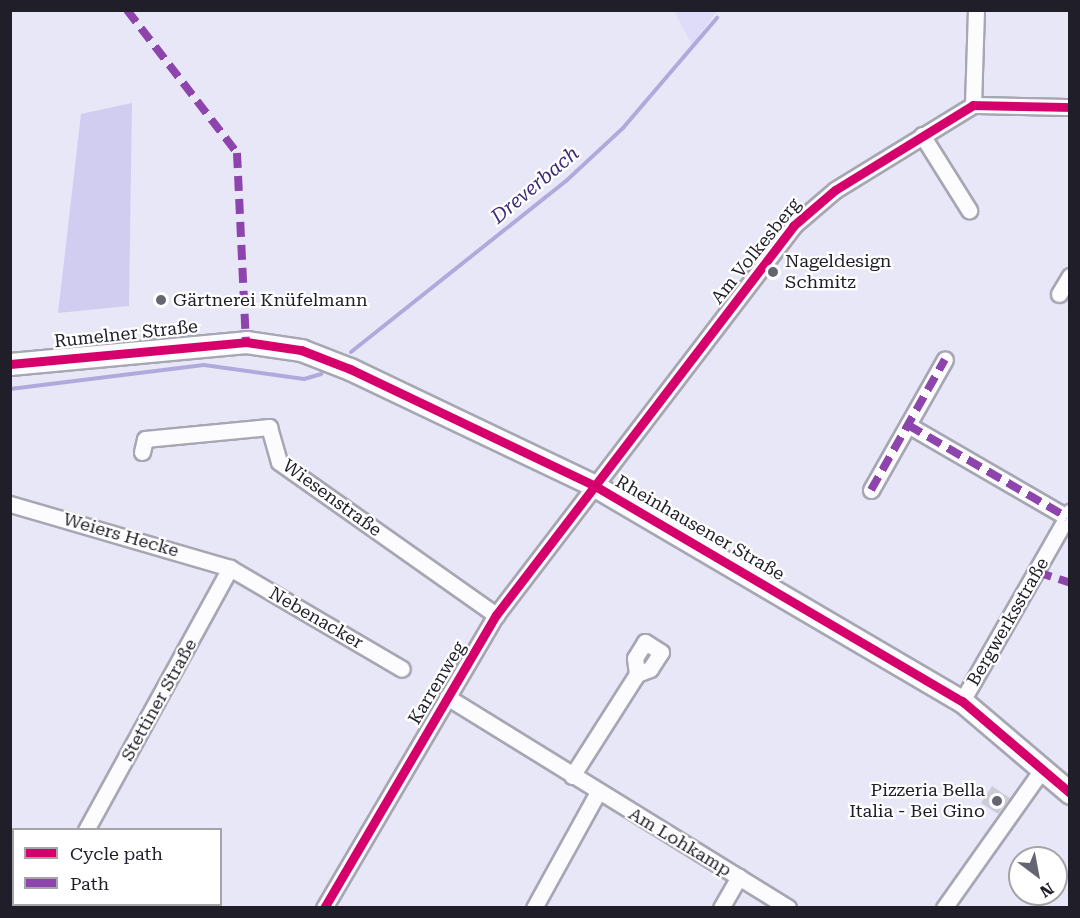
<!DOCTYPE html>
<html>
<head>
<meta charset="utf-8">
<style>
	body { margin:0 }
	#map { position:relative; width:1080px; height:918px; overflow:hidden; background:#e8e7f8; font-family:"Roboto Serif",serif }
	div>[style] { position:absolute }
	.built>* { inset:0; background:#dfdcf9 }
	.green>* { inset:0; background:#d1cdf1 }
	.stream>* { height:4px; margin:-2px; padding:0 2px; transform-origin:2px; border-radius:2px; background:#b0aadc }
	.building>* { inset:0; background:#ccccd9 }
	.roads { filter:drop-shadow(2px 0 #a7a6b3) drop-shadow(-2px 0 #a7a6b3) drop-shadow(0 2px #a7a6b3) drop-shadow(0 -2px #a7a6b3) }
	.street>* { height:15px; margin:-7.5px; padding:0 7.5px; transform-origin:7.5px; border-radius:7.5px; background:#fcfbfe }
	.secondary>* { height:21px; margin:-10.5px; padding:0 10.5px; transform-origin:10.5px; border-radius:10.5px; background:#fcfbfe }
	.quiet>* { height:8px; margin-top:-4px; transform-origin:0; background:repeating-linear-gradient(90deg,#8e44ad 0 15px,transparent 0 23px) }
	.cycleway>* { height:9px; margin:-4.5px; padding:0 4.5px; transform-origin:4.5px; border-radius:4.5px; background:#d6006c }
	.dots>* { width:16px; height:16px; translate:-50% -50%; box-sizing:border-box; border:3px solid #fff; border-radius:50% }
	span { translate:-50% -50%; white-space:nowrap; text-align:center; line-height:1.15; -webkit-text-stroke:4.5px #fff; paint-order:stroke }
	.street-label { font-size:18px; color:#1f1e29 }
	.poi-label { font-size:18px; color:#1f1e29 }
	.left { translate:0 -50%; text-align:left }
	.right { translate:-100% -50%; text-align:right }
	.water-label { font-size:20px; color:#3d2b77; font-style:italic }
	.frame { position:absolute; inset:0; border:12px solid #1f1e29; pointer-events:none }
	.legend { position:absolute; left:12px; top:828px; width:210px; height:78px; box-sizing:border-box; background:#fff; border:2px solid #a5a5a9; margin:0; padding:8px 10px; list-style:none; font-size:18px; color:#1f1e29 }
	.legend li { display:flex; align-items:center; gap:12px; height:30px }
	.legend b { width:30px; border:2px solid #a5a5a9 }
	.north { position:absolute; left:1008px; top:846px; width:60px; height:60px; box-sizing:border-box; background:#fff; border:2px solid #a5a5a9; border-radius:50%; rotate:148deg; font-size:16px; font-weight:700; line-height:24px; text-align:center; color:#1f1e29 }
	.north::after { content:''; display:block; margin:auto; width:21px; height:27px; background:#656471; clip-path:polygon(50% 0,100% 100%,50% 72%,0 100%) }
</style>
</head>
<body>
<div id="map">
	<div class="built">
		<i style="clip-path:polygon(674px 11px,717px 11px,692px 45px)"></i>
	</div>
	<div class="green">
		<i style="clip-path:polygon(132px 103px,129px 306px,58px 313px,81px 114px)"></i>
	</div>
	<div class="stream">
		<i style="left:351px;top:352px;width:275px;rotate:-38.5deg"></i>
		<i style="left:566px;top:181px;width:78px;rotate:-42.9deg"></i>
		<i style="left:623px;top:128px;width:145px;rotate:-49.5deg"></i>
		<i style="left:10px;top:389px;width:195px;rotate:-7.1deg"></i>
		<i style="left:204px;top:365px;width:101px;rotate:8deg"></i>
		<i style="left:304px;top:379px;width:18px;rotate:-16deg"></i>
	</div>
	<div class="building">
		<i style="clip-path:polygon(992px 786px,1010px 798px,998px 814px,981px 803px)"></i>
	</div>
	<div class="roads">
		<div class="street">
			<i style="left:973px;top:105px;width:95px;rotate:-88.2deg"></i>
			<i style="left:922px;top:135px;width:89px;rotate:57.9deg"></i>
			<i style="left:1059px;top:294px;width:21px;rotate:-59deg"></i>
			<i style="left:908px;top:425px;width:184px;rotate:30.1deg"></i>
			<i style="left:142px;top:452px;width:13px;rotate:-77deg"></i>
			<i style="left:145px;top:439px;width:125px;rotate:-5.5deg"></i>
			<i style="left:269px;top:427px;width:36px;rotate:74deg"></i>
			<i style="left:279px;top:462px;width:266px;rotate:35.2deg"></i>
			<i style="left:871px;top:490px;width:150px;rotate:-60.5deg"></i>
			<i style="left:10px;top:504px;width:229px;rotate:16.2deg"></i>
			<i style="left:230px;top:568px;width:199px;rotate:30.4deg"></i>
			<i style="left:447px;top:697px;width:401px;rotate:31.7deg"></i>
			<i style="left:962px;top:701px;width:218px;rotate:-60.3deg"></i>
			<i style="left:572px;top:776px;width:121px;rotate:-57.5deg"></i>
			<i style="left:637px;top:674px;width:14px;rotate:-21deg"></i>
			<i style="left:650px;top:669px;width:20px;rotate:-57deg"></i>
			<i style="left:661px;top:652px;width:19px;rotate:-148deg"></i>
			<i style="left:645px;top:642px;width:19px;rotate:122deg"></i>
			<i style="left:635px;top:658px;width:16px;rotate:83deg"></i>
			<i style="left:86px;top:830px;width:299px;rotate:-61.2deg"></i>
			<i style="left:42px;top:908px;width:4px;rotate:-76deg"></i>
			<i style="left:324px;top:908px;width:340px;rotate:-59.6deg"></i>
			<i style="left:496px;top:615px;width:489px;rotate:-52.6deg"></i>
			<i style="left:793px;top:226px;width:55px;rotate:-40.6deg"></i>
			<i style="left:835px;top:190px;width:162px;rotate:-31.6deg"></i>
			<i style="left:973px;top:105px;width:97px;rotate:1.2deg"></i>
			<i style="left:534px;top:908px;width:132px;rotate:-61.1deg"></i>
			<i style="left:721px;top:908px;width:36px;rotate:-60deg"></i>
			<i style="left:944px;top:908px;width:171px;rotate:-54.7deg"></i>
		</div>
		<div class="secondary">
			<i style="left:10px;top:364px;width:237px;rotate:-5.3deg"></i>
			<i style="left:246px;top:342px;width:56px;rotate:8.3deg"></i>
			<i style="left:301px;top:350px;width:53px;rotate:21.2deg"></i>
			<i style="left:350px;top:369px;width:272px;rotate:25.5deg"></i>
			<i style="left:595px;top:486px;width:425px;rotate:30.4deg"></i>
			<i style="left:962px;top:701px;width:142px;rotate:40.4deg"></i>
		</div>
	</div>
	<div class="quiet">
		<i style="left:127px;top:10px;width:180px;rotate:52.4deg"></i>
		<i style="left:237px;top:153px;width:189px;rotate:87.3deg"></i>
		<i style="left:908px;top:425px;width:184px;rotate:30.1deg"></i>
		<i style="left:871px;top:490px;width:150px;rotate:-60.5deg"></i>
		<i style="left:1037px;top:572px;width:35px;rotate:18deg"></i>
	</div>
	<div class="cycleway">
		<i style="left:10px;top:364px;width:237px;rotate:-5.3deg"></i>
		<i style="left:246px;top:342px;width:56px;rotate:8.3deg"></i>
		<i style="left:301px;top:350px;width:53px;rotate:21.2deg"></i>
		<i style="left:350px;top:369px;width:272px;rotate:25.5deg"></i>
		<i style="left:595px;top:486px;width:425px;rotate:30.4deg"></i>
		<i style="left:962px;top:701px;width:142px;rotate:40.4deg"></i>
		<i style="left:324px;top:908px;width:340px;rotate:-59.6deg"></i>
		<i style="left:496px;top:615px;width:489px;rotate:-52.6deg"></i>
		<i style="left:793px;top:226px;width:55px;rotate:-40.6deg"></i>
		<i style="left:835px;top:190px;width:162px;rotate:-31.6deg"></i>
		<i style="left:973px;top:105px;width:97px;rotate:1.2deg"></i>
	</div>
	<div class="dots">
		<i style="left:773px;top:272px;background:#656471"></i>
		<i style="left:161px;top:300px;background:#656471"></i>
		<i style="left:997px;top:801px;background:#656471"></i>
	</div>
	<div class="street-label">
		<span style="left:756px;top:251px;rotate:-51deg">Am Volkesberg</span>
		<span style="left:126px;top:334px;rotate:-6deg">Rumelner Straße</span>
		<span style="left:332px;top:498px;rotate:36deg">Wiesenstraße</span>
		<span style="left:700px;top:528px;rotate:30deg">Rheinhausener Straße</span>
		<span style="left:121px;top:535px;rotate:16deg">Weiers Hecke</span>
		<span style="left:316px;top:618px;rotate:30deg">Nebenacker</span>
		<span style="left:1008px;top:622px;rotate:-60deg">Bergwerksstraße</span>
		<span style="left:437px;top:683px;rotate:-59deg">Karrenweg</span>
		<span style="left:159px;top:700px;rotate:-61deg">Stettiner Straße</span>
		<span style="left:680px;top:842px;rotate:31deg">Am Lohkamp</span>
	</div>
	<div class="poi-label">
		<span class="left" style="left:785px;top:272px">Nageldesign<br>Schmitz</span>
		<span class="left" style="left:173px;top:300px">Gärtnerei Knüfelmann</span>
		<span class="right" style="left:985px;top:801px">Pizzeria Bella<br>Italia - Bei Gino</span>
	</div>
	<div class="water-label">
		<span style="left:535px;top:185px;rotate:-40deg">Dreverbach</span>
	</div>
	<div class="frame"></div>
	<ul class="legend">
	<li><b style="height:8px;background:#d6006c"></b>Cycle path</li>
	<li><b style="height:8px;background:#8e44ad"></b>Path</li>
	</ul>
	<div class="north">N</div>
</div>
</body>
</html>
